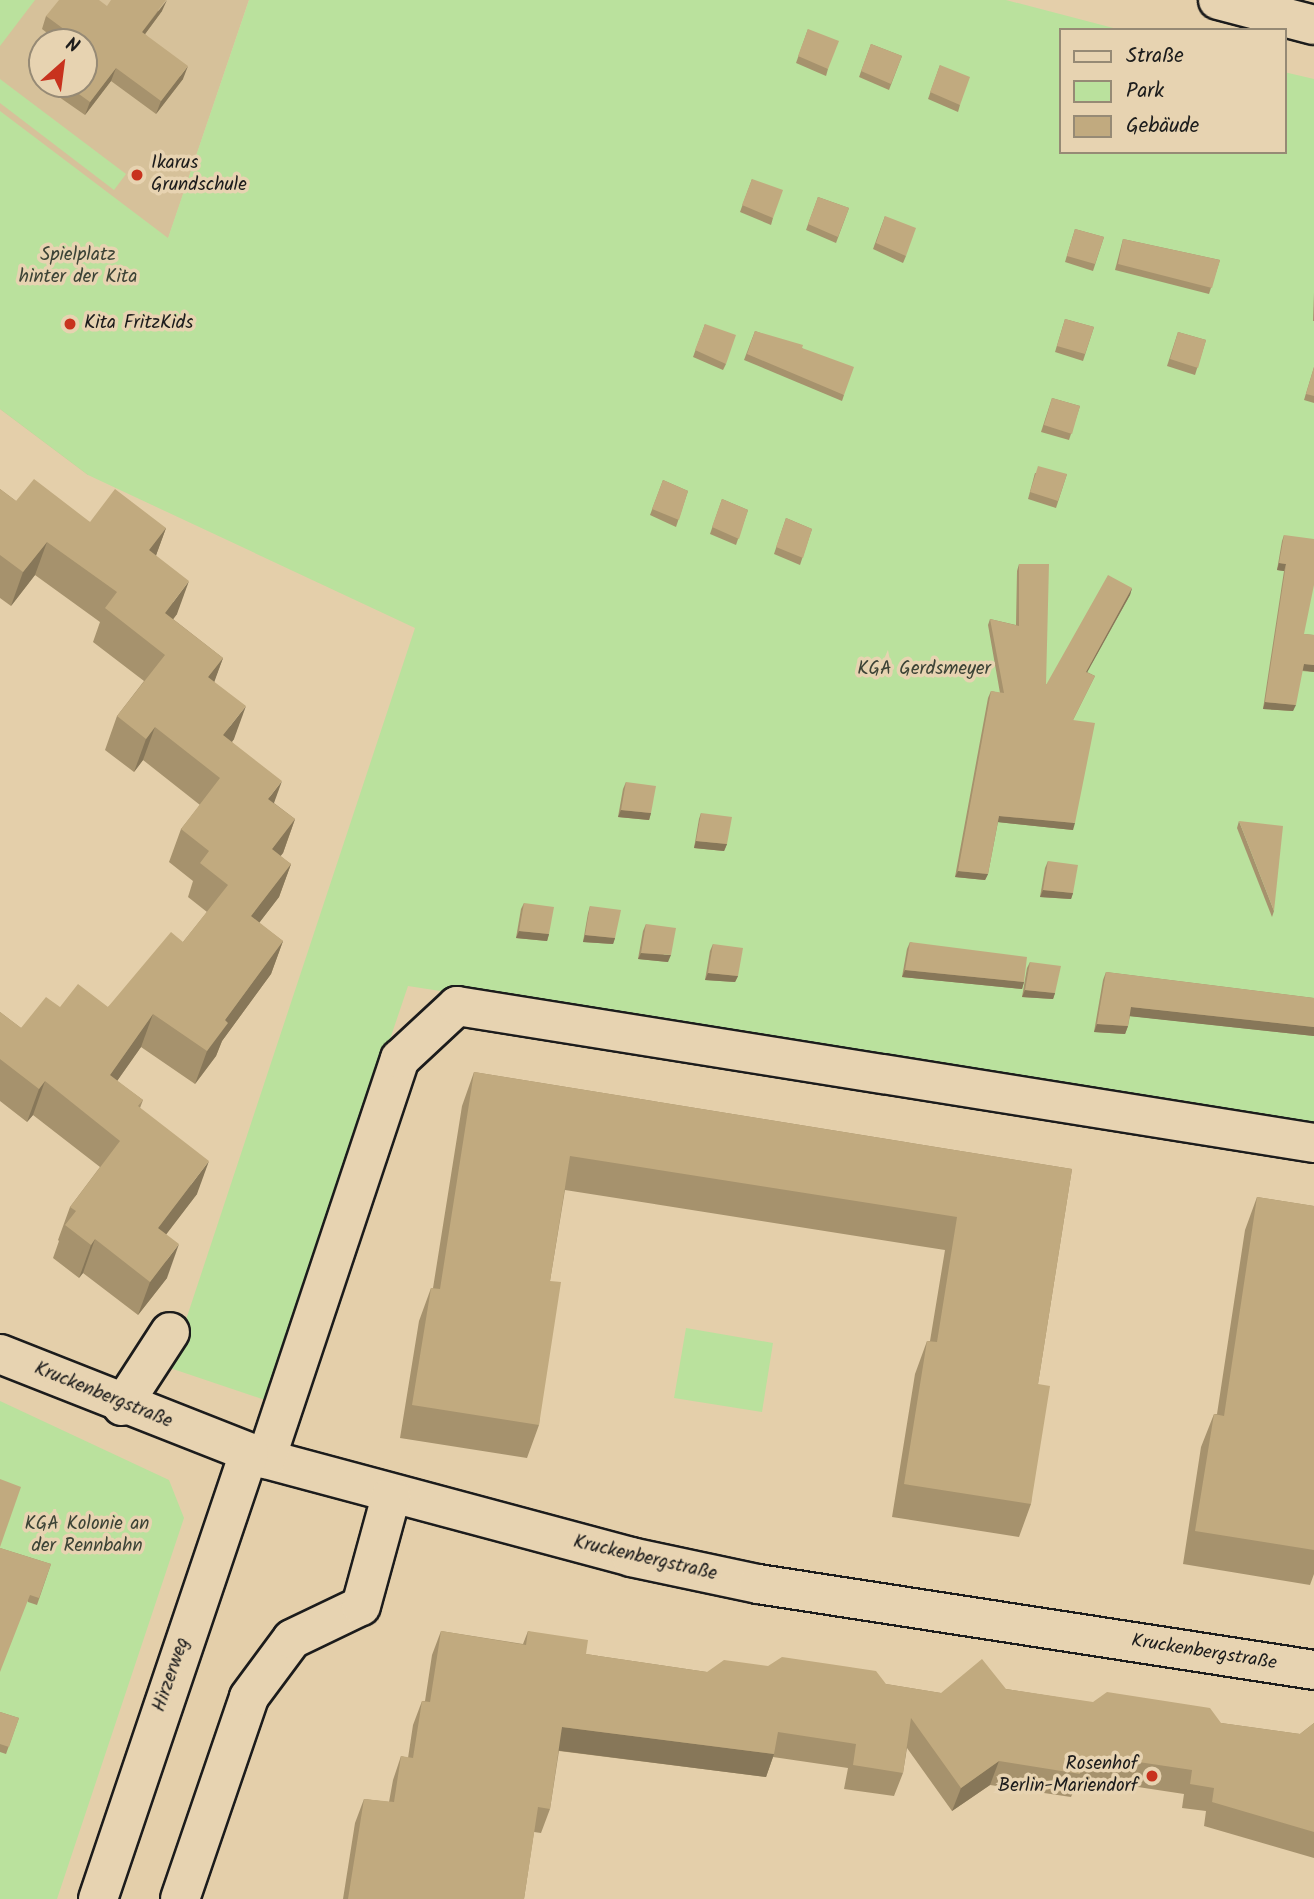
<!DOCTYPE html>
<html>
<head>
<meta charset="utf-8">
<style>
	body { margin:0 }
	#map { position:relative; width:1314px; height:1899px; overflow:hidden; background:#e4cfaa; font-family:Kalam,sans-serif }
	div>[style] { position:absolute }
	.built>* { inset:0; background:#d6c19a }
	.green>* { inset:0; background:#bae19d }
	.roads { filter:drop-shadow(2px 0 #1c1c1c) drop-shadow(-2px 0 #1c1c1c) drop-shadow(0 2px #1c1c1c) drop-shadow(0 -2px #1c1c1c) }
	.minor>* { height:38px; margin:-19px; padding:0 19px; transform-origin:19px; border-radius:19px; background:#e7d3b1 }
	.wall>* { inset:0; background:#a6926d }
	.shaded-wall>* { inset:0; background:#877759 }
	.building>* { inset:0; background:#c1aa7f }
	.dots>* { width:19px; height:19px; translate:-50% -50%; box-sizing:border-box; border:4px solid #e7d3b1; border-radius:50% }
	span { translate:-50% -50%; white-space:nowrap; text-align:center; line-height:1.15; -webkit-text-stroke:7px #e7d3b1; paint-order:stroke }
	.poi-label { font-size:19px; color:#1c1c1c }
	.left { translate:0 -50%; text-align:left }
	.right { translate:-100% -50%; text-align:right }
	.park-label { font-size:19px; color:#3c4336 }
	.street-label { font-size:19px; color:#1c1c1c }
	.legend { position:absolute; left:1059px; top:28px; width:228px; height:126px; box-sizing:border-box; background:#e7d3b1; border:2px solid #968a75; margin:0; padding:9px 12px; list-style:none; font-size:21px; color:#1c1c1c }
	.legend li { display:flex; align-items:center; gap:14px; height:35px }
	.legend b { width:35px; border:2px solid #968a75 }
	.north { position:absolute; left:28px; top:28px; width:70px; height:70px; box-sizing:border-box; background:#e7d3b1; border:2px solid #968a75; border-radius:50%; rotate:28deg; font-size:19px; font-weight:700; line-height:28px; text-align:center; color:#1c1c1c }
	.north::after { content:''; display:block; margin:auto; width:24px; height:32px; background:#c8321e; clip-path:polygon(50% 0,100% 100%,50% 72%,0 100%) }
</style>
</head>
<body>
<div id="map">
	<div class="built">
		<i style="clip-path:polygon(evenodd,0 0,249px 0,88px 475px,0 409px,0 0,42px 42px,84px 42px,84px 84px,42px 84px,42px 42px)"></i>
	</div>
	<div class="green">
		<i style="clip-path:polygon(0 0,35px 0,0 46px)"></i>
		<i style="clip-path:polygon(249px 0,1006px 0,1121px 30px,1060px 30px,1060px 152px,1284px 152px,1284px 72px,1314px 79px,1314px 1126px,408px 986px,268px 1401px,170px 1368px,415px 628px,88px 475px,0 409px,0 111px,168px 238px)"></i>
		<i style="clip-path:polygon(0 79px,126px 174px,114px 190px,0 103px)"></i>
		<i style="clip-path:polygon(686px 1328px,773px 1343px,762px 1412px,674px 1398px)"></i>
		<i style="clip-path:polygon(0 1401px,169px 1480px,184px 1518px,57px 1899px,0 1899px)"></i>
	</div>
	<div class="roads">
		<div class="minor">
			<i style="left:1218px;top:0;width:99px;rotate:14.6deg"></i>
			<i style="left:0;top:1354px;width:286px;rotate:21.5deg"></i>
			<i style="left:266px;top:1459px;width:378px;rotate:15deg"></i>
			<i style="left:631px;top:1557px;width:130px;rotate:12deg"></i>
			<i style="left:758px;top:1584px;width:563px;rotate:8.79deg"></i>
			<i style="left:122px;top:1406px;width:88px;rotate:-57deg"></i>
			<i style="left:266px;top:1459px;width:422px;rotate:-71.5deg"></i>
			<i style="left:400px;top:1059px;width:78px;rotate:-42.9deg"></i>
			<i style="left:457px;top:1006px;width:868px;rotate:9.08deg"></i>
			<i style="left:98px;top:1899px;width:471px;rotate:-71.3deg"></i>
			<i style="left:180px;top:1899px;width:213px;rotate:-71.1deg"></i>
			<i style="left:249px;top:1697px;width:72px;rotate:-53.4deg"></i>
			<i style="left:292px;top:1639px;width:76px;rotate:-25.6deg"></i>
			<i style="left:361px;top:1606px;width:114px;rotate:-74.7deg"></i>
		</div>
	</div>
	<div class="wall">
		<i style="clip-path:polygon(107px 6px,162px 11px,145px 34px,183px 79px,156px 114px,111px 81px,85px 115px,49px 90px,51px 84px,84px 84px,84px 42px,59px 42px,42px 29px,46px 16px)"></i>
		<i style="clip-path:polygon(808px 29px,828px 69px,826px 76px,796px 63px)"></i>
		<i style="clip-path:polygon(871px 44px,902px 56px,889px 90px,859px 77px)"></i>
		<i style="clip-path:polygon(940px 65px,960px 105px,958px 112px,928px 99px)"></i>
		<i style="clip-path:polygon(752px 179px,773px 218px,771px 225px,740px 212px)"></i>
		<i style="clip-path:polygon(818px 197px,849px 208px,836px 243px,806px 230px)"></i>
		<i style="clip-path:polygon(885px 216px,906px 256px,903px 263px,873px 249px)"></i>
		<i style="clip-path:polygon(1075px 229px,1104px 237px,1093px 271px,1065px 262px)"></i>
		<i style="clip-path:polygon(1123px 239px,1220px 260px,1209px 294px,1115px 270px)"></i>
		<i style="clip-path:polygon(1314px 293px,1314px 321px,1313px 321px)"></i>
		<i style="clip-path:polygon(1065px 319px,1094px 327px,1083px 361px,1055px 352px)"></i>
		<i style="clip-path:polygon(705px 324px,726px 364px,723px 370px,693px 357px)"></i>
		<i style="clip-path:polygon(755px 331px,802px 348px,844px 395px,842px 401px,744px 360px)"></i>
		<i style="clip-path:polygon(1178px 332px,1206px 340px,1195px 375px,1167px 366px)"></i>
		<i style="clip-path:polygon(1314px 367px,1314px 403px,1304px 400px)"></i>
		<i style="clip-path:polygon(1052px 398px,1080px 406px,1069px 440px,1041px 432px)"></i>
		<i style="clip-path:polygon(1035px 473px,1067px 474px,1056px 508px,1028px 499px)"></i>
		<i style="clip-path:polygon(663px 480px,688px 491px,676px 527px,650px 515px)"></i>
		<i style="clip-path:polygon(0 489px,16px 501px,90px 522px,166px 528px,156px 555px,177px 614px,173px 619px,223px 658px,214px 681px,234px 739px,232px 742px,274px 803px,295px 819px,283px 853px,280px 856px,291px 864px,279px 897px,259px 923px,283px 941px,271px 974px,222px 1041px,216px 1056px,195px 1084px,141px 1047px,117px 1081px,143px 1100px,140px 1108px,197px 1194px,166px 1234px,167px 1278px,138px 1315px,83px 1273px,79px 1278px,53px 1258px,59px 1241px,58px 1240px,70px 1207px,100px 1167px,33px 1115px,27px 1122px,0 1101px,0 1012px,21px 1028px,60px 1007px,108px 1007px,183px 942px,207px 912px,188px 897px,193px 881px,169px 862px,181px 829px,200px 805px,143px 760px,134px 772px,105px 750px,117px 716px,144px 681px,93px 642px,100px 622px,35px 575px,11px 606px,0 598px)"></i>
		<i style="clip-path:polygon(722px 499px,748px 510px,736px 545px,710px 534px)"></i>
		<i style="clip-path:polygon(786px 518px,812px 529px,800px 565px,774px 554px)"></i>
		<i style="clip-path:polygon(1284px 535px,1304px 634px,1314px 635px,1314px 672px,1302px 671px,1293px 711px,1263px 709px,1284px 571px,1277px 570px,1282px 541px)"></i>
		<i style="clip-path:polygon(1019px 564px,1046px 685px,1132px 588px,1130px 595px,1087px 672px,1095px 676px,1073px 720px,1073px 830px,998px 822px,988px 874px,985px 880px,955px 877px,988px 698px,991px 691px,1000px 693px,988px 625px,990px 619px,1016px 625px,1017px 571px)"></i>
		<i style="clip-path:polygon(626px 782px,651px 813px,649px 820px,618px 817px,623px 789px)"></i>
		<i style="clip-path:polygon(701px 813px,727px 844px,724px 851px,694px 848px,699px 819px)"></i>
		<i style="clip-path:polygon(1239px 821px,1274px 911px,1272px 917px,1237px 828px)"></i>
		<i style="clip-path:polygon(1048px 861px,1073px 893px,1071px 899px,1040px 897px,1045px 868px)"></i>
		<i style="clip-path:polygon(524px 903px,549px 934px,547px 941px,516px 938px,521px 909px)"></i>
		<i style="clip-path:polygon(590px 906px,615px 938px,613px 944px,583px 942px,588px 913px)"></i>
		<i style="clip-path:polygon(646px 924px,668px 962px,638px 959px,643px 931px)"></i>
		<i style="clip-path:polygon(910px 942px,1024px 982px,1022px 989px,902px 977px,907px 949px)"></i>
		<i style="clip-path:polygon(713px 944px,738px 976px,735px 982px,705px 980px,710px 951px)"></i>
		<i style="clip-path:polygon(1030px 962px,1055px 993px,1053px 999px,1022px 997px,1027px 968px)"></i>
		<i style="clip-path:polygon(1106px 972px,1314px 998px,1314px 1036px,1130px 1016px,1128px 1026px,1125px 1034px,1094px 1032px,1103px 980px)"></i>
		<i style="clip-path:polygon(474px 1072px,1072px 1169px,1038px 1384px,1031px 1504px,1019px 1537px,892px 1517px,915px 1374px,927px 1341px,930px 1341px,945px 1250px,565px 1190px,550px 1281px,539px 1425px,527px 1458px,400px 1438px,419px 1321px,431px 1288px,433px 1288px,462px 1106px)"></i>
		<i style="clip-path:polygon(1257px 1197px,1314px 1206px,1314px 1574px,1310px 1585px,1183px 1564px,1201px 1447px,1214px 1414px,1217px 1414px,1245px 1230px)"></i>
		<i style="clip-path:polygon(0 1548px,51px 1564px,37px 1605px,28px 1602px)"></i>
		<i style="clip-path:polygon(441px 1631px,523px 1644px,528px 1631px,586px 1654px,707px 1672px,886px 1684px,941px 1693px,1006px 1689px,1221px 1723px,1300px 1734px,1314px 1723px,1314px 1858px,1204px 1826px,1206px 1811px,1182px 1808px,1184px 1794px,1099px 1781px,1094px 1793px,1074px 1790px,1071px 1797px,990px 1785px,952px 1811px,907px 1748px,903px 1773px,894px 1796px,844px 1789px,848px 1768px,773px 1757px,766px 1777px,559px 1751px,550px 1809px,541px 1833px,534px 1832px,524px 1899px,343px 1899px,355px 1823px,364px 1799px,389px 1802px,393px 1780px,401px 1756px,408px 1758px,413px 1725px,422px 1701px,425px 1701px,432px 1655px)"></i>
		<i style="clip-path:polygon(0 1712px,19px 1718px,6px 1754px,0 1752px)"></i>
	</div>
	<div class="shaded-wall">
		<i style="clip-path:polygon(167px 0,162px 11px,137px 45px,142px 32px)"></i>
		<i style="clip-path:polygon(188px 66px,183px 79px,156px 114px,161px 101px)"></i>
		<i style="clip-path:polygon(116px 68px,111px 81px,85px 115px,90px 102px)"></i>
		<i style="clip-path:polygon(166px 528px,154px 561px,149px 550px)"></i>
		<i style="clip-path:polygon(47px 542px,35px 575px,11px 606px,23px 572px)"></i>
		<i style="clip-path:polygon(1279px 563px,1286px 564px,1284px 571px,1277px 570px)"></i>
		<i style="clip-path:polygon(189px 581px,177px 614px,153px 646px,165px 613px)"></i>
		<i style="clip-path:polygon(1132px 588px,1130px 595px,1084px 678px,1086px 672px)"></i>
		<i style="clip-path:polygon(223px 658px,211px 691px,208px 677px)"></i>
		<i style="clip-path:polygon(1304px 664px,1314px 665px,1314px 672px,1301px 670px)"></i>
		<i style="clip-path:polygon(1265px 702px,1296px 705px,1293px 711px,1263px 709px)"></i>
		<i style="clip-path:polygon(246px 706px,234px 739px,211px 769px,223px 735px)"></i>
		<i style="clip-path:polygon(155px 727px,143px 760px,134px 772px,146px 739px)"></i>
		<i style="clip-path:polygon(282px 781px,270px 814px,268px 799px)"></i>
		<i style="clip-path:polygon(621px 810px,651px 813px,649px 820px,618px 817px)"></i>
		<i style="clip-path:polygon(999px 816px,1075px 823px,1073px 830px,997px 822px)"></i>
		<i style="clip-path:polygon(295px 819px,283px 853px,260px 882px,272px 849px)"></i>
		<i style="clip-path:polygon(696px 841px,727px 844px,724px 851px,694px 848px)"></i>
		<i style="clip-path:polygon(291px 864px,279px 897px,239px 949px,251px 916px)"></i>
		<i style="clip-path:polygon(958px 871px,988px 874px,985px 880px,955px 877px)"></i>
		<i style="clip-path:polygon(1043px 890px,1073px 893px,1071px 899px,1040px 897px)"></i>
		<i style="clip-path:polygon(519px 931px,549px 934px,547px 941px,516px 938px)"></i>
		<i style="clip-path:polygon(585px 935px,615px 938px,613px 944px,583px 942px)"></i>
		<i style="clip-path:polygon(283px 941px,271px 974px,222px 1041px,216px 1056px,195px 1084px,207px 1051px,225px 1020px)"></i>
		<i style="clip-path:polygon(641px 953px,671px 955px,668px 962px,638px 959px)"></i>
		<i style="clip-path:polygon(905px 970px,1024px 982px,1022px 989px,902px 977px)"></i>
		<i style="clip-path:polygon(708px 973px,738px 976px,735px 982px,705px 980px)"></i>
		<i style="clip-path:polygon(1025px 990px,1055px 993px,1053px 999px,1022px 997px)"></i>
		<i style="clip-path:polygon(1131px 1007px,1314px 1027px,1314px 1036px,1128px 1016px)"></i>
		<i style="clip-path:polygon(153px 1014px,141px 1047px,98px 1108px,110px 1075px)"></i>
		<i style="clip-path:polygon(1097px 1024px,1128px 1026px,1125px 1034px,1094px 1032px)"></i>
		<i style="clip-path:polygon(45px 1081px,33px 1115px,27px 1122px,39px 1089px)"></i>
		<i style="clip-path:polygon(209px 1161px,197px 1194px,146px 1261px,158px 1228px)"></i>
		<i style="clip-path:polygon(95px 1239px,83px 1273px,79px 1278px,91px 1245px)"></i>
		<i style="clip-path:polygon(179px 1244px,167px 1278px,138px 1315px,150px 1282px)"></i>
		<i style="clip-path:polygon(562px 1727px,774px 1754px,766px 1777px,554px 1750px)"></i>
		<i style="clip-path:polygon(999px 1761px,990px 1785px,952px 1811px,961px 1788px)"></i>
	</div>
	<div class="building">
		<i style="clip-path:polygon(59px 0,99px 0,107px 6px,111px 0,166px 0,142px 32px,188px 66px,161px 101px,116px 68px,90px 102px,65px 84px,84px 84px,84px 42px,80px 42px,80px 41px,46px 16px)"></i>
		<i style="clip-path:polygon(808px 29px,839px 41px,828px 69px,798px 56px)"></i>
		<i style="clip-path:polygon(871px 44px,902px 56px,891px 84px,861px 71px)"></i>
		<i style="clip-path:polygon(940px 65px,970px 77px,960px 105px,930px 92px)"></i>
		<i style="clip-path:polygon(752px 179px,783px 190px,773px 218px,742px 205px)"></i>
		<i style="clip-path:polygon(818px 197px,849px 208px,838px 237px,808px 224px)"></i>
		<i style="clip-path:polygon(885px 216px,916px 228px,906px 256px,876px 243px)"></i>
		<i style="clip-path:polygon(1075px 229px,1104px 237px,1095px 264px,1067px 256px)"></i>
		<i style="clip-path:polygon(1123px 239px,1220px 260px,1212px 288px,1118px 264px)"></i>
		<i style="clip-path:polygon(1065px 319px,1094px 327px,1085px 354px,1057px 346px)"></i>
		<i style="clip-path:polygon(705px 324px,736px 335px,726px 364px,695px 350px)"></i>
		<i style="clip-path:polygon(755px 331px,803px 345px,802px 348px,854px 367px,844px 395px,747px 354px)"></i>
		<i style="clip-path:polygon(1178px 332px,1206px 340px,1198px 368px,1170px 359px)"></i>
		<i style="clip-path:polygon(1314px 367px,1314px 396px,1306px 394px)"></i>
		<i style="clip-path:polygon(1052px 398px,1080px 406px,1072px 434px,1044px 425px)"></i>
		<i style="clip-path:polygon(1038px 466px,1067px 474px,1058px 501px,1030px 492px)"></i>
		<i style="clip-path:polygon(34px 479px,90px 522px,115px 489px,166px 528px,149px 550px,189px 581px,165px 613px,223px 658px,208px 677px,246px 706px,223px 735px,282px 781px,268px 799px,295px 819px,272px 849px,291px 864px,251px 916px,283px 941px,225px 1020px,228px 1023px,207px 1051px,153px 1014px,110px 1075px,143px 1100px,138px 1106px,209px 1161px,158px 1228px,179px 1244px,150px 1282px,95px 1239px,91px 1245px,65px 1225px,76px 1211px,70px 1207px,120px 1141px,45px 1081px,39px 1089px,0 1059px,0 1012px,21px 1028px,46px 997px,60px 1007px,78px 984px,108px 1007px,171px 932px,183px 942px,228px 885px,200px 863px,209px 851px,181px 829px,220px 778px,155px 727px,146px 739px,117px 716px,165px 655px,105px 608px,117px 592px,47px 542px,23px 572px,0 555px,0 489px,16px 501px)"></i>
		<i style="clip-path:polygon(663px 480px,688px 491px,679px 520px,652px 509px)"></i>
		<i style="clip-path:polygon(722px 499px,748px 510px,739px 539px,712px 527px)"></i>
		<i style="clip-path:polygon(786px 518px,812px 529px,803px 558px,776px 547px)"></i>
		<i style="clip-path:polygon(1284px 535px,1314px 539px,1314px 585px,1304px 634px,1314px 635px,1314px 665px,1304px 664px,1296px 705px,1265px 702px,1286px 564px,1279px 563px)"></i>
		<i style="clip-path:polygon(1019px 564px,1049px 564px,1046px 685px,1108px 575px,1132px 588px,1086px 672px,1095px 676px,1073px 720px,1095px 723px,1075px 823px,999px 816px,988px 874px,958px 871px,991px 691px,1004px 693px,990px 619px,1019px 626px)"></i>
		<i style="clip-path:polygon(626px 782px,656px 786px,651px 813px,621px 810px)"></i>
		<i style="clip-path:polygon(701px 813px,732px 817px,727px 844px,696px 841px)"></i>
		<i style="clip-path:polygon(1239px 821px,1283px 826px,1274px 911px)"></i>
		<i style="clip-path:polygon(1048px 861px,1078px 865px,1073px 893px,1043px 890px)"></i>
		<i style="clip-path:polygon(524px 903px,554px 907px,549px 934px,519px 931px)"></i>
		<i style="clip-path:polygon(590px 906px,621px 910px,615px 938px,585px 935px)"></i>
		<i style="clip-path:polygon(646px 924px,676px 928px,671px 955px,641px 953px)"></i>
		<i style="clip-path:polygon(910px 942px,1027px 957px,1024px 982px,905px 970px)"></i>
		<i style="clip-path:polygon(713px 944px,743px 948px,738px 976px,708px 973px)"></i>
		<i style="clip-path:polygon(1030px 962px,1061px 966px,1055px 993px,1025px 990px)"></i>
		<i style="clip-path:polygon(1106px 972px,1314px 998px,1314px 1027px,1131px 1007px,1128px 1026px,1097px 1024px)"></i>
		<i style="clip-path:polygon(474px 1072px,1072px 1169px,1038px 1384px,1050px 1386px,1031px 1504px,904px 1484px,927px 1341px,937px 1342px,957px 1217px,570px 1156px,550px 1281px,561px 1282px,539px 1425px,412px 1405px,431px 1288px,440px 1289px)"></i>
		<i style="clip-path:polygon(1257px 1197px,1314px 1206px,1314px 1550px,1195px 1531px,1214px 1414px,1224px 1416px)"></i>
		<i style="clip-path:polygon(0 1479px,21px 1487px,0 1547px)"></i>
		<i style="clip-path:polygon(0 1548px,51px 1564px,39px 1598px,30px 1595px,0 1672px)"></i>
		<i style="clip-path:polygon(441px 1631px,526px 1645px,528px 1631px,588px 1640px,586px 1654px,707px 1672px,724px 1660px,768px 1666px,782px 1657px,876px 1671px,886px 1684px,941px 1693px,982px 1659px,1006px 1689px,1093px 1702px,1107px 1692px,1210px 1708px,1221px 1723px,1300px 1734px,1314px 1723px,1314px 1832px,1212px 1802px,1214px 1788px,1190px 1784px,1192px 1770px,1105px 1757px,1103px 1769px,1081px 1766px,1080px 1774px,999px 1761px,961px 1788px,911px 1718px,903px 1773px,853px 1765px,856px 1744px,778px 1732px,774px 1754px,562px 1727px,550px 1809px,538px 1807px,524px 1899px,348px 1899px,364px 1799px,394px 1802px,401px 1756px,413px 1758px,422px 1701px,430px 1702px)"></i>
		<i style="clip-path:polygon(0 1712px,19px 1718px,9px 1747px,0 1744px)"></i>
	</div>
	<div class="dots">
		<i style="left:137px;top:175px;background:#c8321e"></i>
		<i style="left:70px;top:324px;background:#c8321e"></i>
		<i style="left:1152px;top:1776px;background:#c8321e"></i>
	</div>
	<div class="poi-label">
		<span class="left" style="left:151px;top:175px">Ikarus<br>Grundschule</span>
		<span class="left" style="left:84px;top:324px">Kita FritzKids</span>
		<span class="right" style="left:1138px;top:1776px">Rosenhof<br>Berlin-Mariendorf</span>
	</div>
	<div class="park-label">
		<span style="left:78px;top:267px">Spielplatz<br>hinter der Kita</span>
		<span style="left:924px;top:670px">KGA Gerdsmeyer</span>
		<span style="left:87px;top:1536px">KGA Kolonie an<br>der Rennbahn</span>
	</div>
	<div class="street-label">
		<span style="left:103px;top:1396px;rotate:22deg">Kruckenbergstraße</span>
		<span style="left:645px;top:1559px;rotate:13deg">Kruckenbergstraße</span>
		<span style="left:1204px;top:1653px;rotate:9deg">Kruckenbergstraße</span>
		<span style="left:172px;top:1675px;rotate:-71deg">Hirzerweg</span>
	</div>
	<ul class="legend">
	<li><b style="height:9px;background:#e7d3b1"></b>Straße</li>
	<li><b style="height:19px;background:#bae19d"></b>Park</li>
	<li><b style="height:19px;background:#c1aa7f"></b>Gebäude</li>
	</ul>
	<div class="north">N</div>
</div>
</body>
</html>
